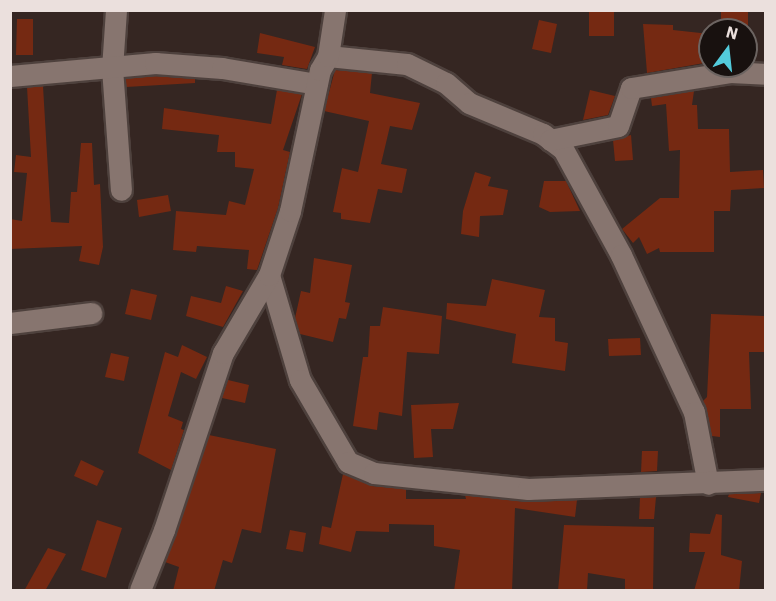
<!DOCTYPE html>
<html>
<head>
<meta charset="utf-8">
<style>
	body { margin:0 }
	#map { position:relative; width:776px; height:601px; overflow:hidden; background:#352622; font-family:"IBM Plex Sans",sans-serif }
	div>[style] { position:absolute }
	.building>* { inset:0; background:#752912 }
	.roads { filter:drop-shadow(2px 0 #4e413d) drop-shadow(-2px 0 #4e413d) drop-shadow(0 2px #4e413d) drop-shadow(0 -2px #4e413d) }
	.street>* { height:21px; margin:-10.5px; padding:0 10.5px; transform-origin:10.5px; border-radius:10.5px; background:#87756f }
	span { translate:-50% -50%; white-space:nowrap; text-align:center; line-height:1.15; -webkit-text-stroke:6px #18110f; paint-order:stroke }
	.frame { position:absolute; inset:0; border:12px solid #ebe0dd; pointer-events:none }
	.north { position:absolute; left:698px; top:18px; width:60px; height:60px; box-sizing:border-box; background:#18110f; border:2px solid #6c6461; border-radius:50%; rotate:15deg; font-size:16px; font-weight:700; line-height:24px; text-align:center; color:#ebe0dd }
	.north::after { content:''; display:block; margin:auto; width:21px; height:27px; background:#53cbdb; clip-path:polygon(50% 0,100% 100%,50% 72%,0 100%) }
</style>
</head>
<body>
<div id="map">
	<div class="building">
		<i style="clip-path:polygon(589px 10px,614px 10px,614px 36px,589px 36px)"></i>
		<i style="clip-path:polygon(721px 10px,748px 10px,748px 30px,721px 30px)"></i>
		<i style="clip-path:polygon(17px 19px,33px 19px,33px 55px,16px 55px)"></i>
		<i style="clip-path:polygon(539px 20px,557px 24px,551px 53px,532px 49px)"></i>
		<i style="clip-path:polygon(643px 24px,673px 25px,673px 30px,710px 34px,710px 62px,647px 73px)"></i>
		<i style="clip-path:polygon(260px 33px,315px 47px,307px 69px,282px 65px,284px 57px,257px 53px)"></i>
		<i style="clip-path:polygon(335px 70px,372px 73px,370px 93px,420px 103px,412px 130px,390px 126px,381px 164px,407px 169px,402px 193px,378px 189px,370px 223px,341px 219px,341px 213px,333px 212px,342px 168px,358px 172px,369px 121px,324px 111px)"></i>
		<i style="clip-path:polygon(155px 76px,195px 79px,195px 83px,126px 87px,126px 78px)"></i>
		<i style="clip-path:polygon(43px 86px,51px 222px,69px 223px,71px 192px,77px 192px,81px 143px,92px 143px,94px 185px,100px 184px,103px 247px,99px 265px,79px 261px,82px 246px,10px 249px,10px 219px,22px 221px,27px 173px,14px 172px,16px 155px,31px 157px,27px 87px)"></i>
		<i style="clip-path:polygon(277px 90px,302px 94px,283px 150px,290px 152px,278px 208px,257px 270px,247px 269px,249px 250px,197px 246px,196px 252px,173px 250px,176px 211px,226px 215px,229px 201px,245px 205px,254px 169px,235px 167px,235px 152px,217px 152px,219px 135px,162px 129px,164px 108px,271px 124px)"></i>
		<i style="clip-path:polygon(590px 90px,615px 96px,608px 115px,583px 120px)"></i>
		<i style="clip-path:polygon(694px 91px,692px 105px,697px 105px,698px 129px,729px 129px,730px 172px,763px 170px,764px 188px,731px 190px,730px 211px,714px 211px,714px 252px,660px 252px,659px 248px,647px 254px,639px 237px,633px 243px,622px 229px,660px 198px,679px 198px,680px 150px,669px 151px,666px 104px,652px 106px,651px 98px)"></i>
		<i style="clip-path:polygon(631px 135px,633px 160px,615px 161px,613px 140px)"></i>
		<i style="clip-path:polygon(475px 172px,491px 177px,488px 186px,508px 190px,503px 215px,480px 216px,479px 237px,461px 234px,463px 211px)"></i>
		<i style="clip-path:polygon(544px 181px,566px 181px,580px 211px,550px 212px,539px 207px)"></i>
		<i style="clip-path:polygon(168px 195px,171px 211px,139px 217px,137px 200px)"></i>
		<i style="clip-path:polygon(314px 258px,352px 265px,345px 302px,350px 303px,346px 319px,339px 318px,333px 342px,300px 334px,295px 318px,301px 291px,310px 293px)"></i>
		<i style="clip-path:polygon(492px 279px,545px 290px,539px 317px,555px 318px,555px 341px,568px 343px,565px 371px,512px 363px,516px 334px,446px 319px,447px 303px,486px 306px)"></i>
		<i style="clip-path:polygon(226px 286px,243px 291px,223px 327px,186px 316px,191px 296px,221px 303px)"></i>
		<i style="clip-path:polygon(131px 289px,157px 295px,151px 320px,125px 314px)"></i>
		<i style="clip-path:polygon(383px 307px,442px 316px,439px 354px,407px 352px,402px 416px,379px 412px,377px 430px,353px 426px,363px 357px,368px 357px,370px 326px,380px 326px)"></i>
		<i style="clip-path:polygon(711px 314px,765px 316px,765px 352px,749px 352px,751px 409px,720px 409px,720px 437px,712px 436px,703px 401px,707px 397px)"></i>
		<i style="clip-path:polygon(640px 338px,641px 355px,609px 356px,608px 339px)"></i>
		<i style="clip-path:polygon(182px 345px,207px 357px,196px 379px,181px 372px,168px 416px,183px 422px,181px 429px,184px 430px,171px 470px,138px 453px,165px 352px,178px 357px)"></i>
		<i style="clip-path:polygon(111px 353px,129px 357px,124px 381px,105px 377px)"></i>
		<i style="clip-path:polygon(228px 380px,249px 385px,245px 403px,222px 398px)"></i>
		<i style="clip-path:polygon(459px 403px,453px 429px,431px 429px,433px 457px,414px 458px,411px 405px)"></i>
		<i style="clip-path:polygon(209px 435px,276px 449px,261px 533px,242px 529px,232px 563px,223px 560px,214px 591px,173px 591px,179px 567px,165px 562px)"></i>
		<i style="clip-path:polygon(642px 451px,658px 451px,657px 471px,641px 472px)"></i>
		<i style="clip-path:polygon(81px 460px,104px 471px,97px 486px,74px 476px)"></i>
		<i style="clip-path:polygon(343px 474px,372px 486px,406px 489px,406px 499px,466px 499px,465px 495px,527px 502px,577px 500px,575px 517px,515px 508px,512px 591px,454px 591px,460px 550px,434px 546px,434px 525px,389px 524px,389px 532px,356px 531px,351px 552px,319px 544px,322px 526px,331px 528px)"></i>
		<i style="clip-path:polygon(761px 493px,759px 503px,728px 497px,729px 494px)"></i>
		<i style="clip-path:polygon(656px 497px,654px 519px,639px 519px,640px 498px)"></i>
		<i style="clip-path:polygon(716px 514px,722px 515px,721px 555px,742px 561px,739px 591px,694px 591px,705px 552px,689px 552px,690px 533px,710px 534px)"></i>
		<i style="clip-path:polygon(97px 520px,122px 528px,106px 578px,81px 570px)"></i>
		<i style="clip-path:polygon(564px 525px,654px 527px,653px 591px,625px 591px,625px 579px,588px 573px,587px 591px,558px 591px)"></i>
		<i style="clip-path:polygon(290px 530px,306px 533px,303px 552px,286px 549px)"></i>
		<i style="clip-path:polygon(48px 548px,66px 554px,45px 591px,24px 591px)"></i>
	</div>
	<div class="roads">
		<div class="street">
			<i style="left:116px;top:10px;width:58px;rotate:93.9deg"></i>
			<i style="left:112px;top:68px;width:122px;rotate:85.8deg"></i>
			<i style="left:328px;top:56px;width:79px;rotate:5.8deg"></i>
			<i style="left:407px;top:64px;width:43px;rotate:26deg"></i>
			<i style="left:446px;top:83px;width:30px;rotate:41deg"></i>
			<i style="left:469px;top:103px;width:80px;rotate:22.7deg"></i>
			<i style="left:543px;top:134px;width:25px;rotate:37deg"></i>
			<i style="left:563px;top:149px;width:121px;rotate:61.3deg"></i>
			<i style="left:621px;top:255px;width:173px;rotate:65.1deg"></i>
			<i style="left:694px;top:412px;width:73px;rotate:79deg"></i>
			<i style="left:10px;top:76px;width:146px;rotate:-5.1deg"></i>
			<i style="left:155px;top:63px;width:67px;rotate:4.3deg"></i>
			<i style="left:222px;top:68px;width:96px;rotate:9.6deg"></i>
			<i style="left:550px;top:140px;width:69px;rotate:-11.6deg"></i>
			<i style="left:618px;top:126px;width:40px;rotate:-71.1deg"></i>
			<i style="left:631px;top:88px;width:100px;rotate:-9.2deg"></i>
			<i style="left:730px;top:72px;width:36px;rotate:3deg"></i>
			<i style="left:269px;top:275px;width:109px;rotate:73.6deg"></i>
			<i style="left:300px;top:380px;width:95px;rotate:59.7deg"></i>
			<i style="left:348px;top:462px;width:28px;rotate:23deg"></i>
			<i style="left:374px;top:473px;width:155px;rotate:5.9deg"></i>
			<i style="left:528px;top:489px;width:238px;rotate:-2.2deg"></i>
			<i style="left:10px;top:323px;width:82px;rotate:-7deg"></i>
			<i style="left:140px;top:590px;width:65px;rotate:-68.2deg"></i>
			<i style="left:164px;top:530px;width:187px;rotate:-71.6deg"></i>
			<i style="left:223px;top:353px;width:91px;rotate:-59.5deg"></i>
			<i style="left:269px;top:275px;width:67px;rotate:-71.8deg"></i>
			<i style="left:290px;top:211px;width:144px;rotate:-78deg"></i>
			<i style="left:320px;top:70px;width:16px;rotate:-60deg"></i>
			<i style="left:328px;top:56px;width:47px;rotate:-81.3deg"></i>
		</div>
	</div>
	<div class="frame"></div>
	<div class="north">N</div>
</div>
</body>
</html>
